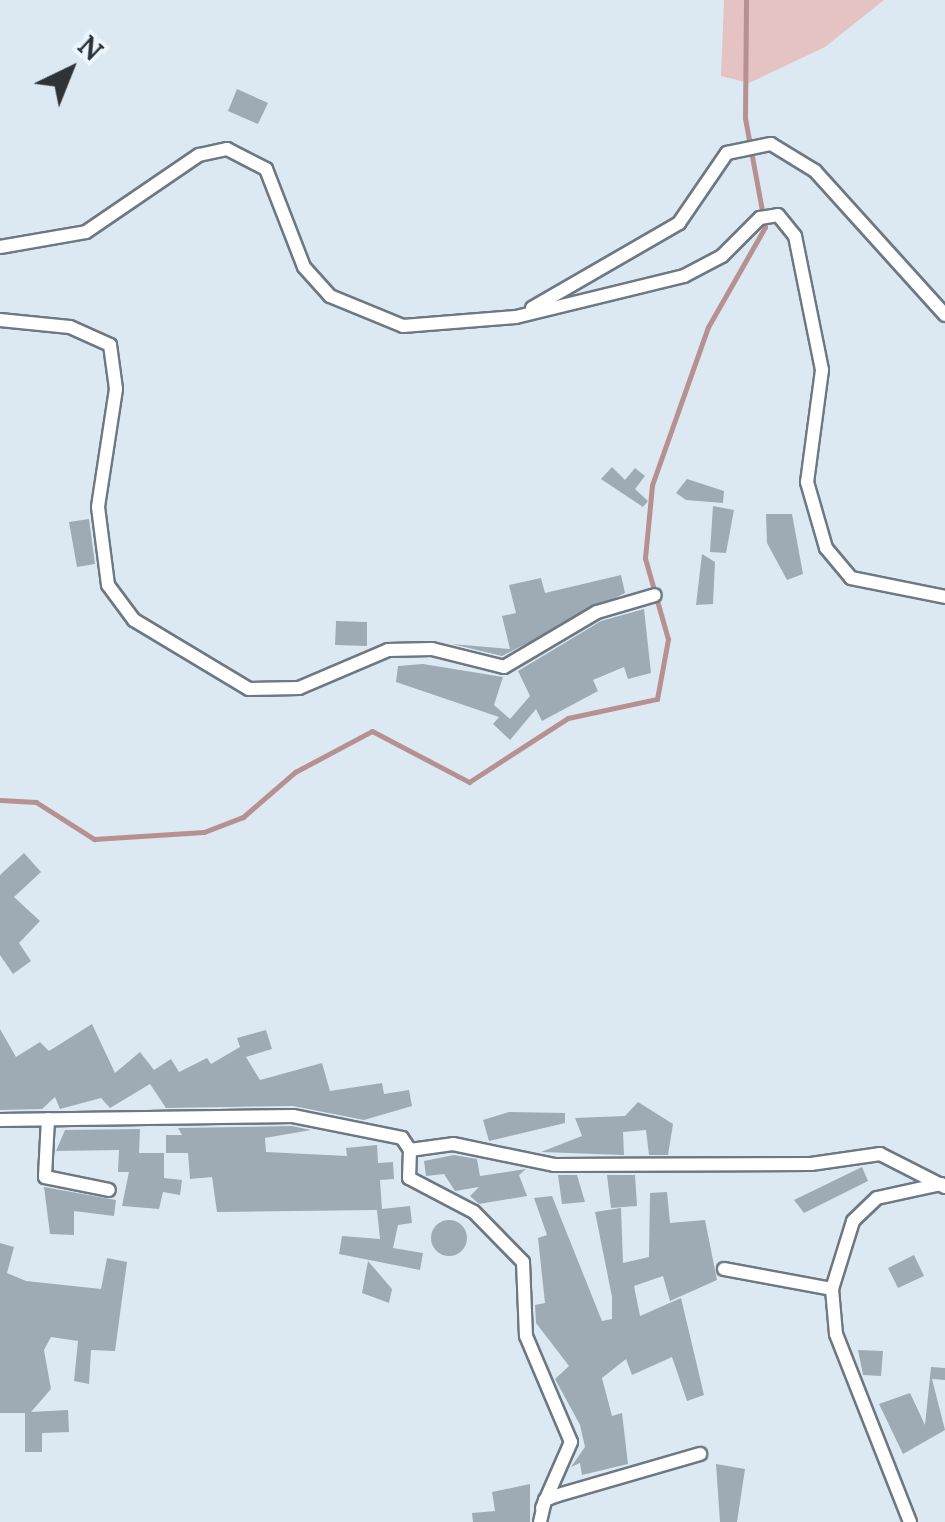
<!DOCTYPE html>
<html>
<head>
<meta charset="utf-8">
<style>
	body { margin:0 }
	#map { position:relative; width:945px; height:1522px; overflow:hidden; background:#dce9f3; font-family:Lora,serif }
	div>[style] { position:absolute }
	.green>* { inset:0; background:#e5c3c3 }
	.stream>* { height:5px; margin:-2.5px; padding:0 2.5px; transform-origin:2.5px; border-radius:2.5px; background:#b79192 }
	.building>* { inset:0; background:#9eabb4 }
	.round { border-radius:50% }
	.roads { filter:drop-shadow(2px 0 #6d7982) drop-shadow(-2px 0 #6d7982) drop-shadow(0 2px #6d7982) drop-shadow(0 -2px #6d7982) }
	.street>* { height:12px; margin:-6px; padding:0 6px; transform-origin:6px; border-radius:6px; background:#fff }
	span { translate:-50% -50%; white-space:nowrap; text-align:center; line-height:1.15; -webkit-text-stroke:9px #ebf6fe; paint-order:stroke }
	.north { position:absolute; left:20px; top:20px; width:100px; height:100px; -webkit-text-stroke:8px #ebf6fe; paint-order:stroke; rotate:43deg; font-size:28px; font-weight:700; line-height:40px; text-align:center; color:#2e3337 }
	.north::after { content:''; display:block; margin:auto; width:35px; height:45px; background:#2e3337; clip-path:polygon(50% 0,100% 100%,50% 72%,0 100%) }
</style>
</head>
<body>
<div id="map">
	<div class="green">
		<i style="clip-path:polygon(724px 0,884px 0,825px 47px,749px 83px,721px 76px)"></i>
	</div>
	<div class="stream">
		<i style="left:0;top:800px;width:36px;rotate:3deg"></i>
		<i style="left:36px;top:802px;width:69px;rotate:32.5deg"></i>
		<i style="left:94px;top:839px;width:110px;rotate:-3.6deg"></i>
		<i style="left:204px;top:832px;width:42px;rotate:-21deg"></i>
		<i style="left:243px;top:817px;width:69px;rotate:-40.9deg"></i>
		<i style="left:295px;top:772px;width:87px;rotate:-28deg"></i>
		<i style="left:372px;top:731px;width:110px;rotate:27.7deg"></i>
		<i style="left:469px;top:782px;width:118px;rotate:-32.9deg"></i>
		<i style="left:568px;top:718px;width:91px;rotate:-12.1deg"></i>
		<i style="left:657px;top:699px;width:61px;rotate:-79.6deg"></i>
		<i style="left:668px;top:639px;width:84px;rotate:-105.9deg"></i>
		<i style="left:645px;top:558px;width:73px;rotate:-84.5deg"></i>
		<i style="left:652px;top:485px;width:168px;rotate:-70.5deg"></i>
		<i style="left:708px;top:327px;width:115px;rotate:-60.3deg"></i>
		<i style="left:765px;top:227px;width:111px;rotate:-100.4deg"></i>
		<i style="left:745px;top:118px;width:118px;rotate:-89.5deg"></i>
	</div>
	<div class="building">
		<i style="clip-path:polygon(237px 89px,268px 103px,258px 124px,228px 111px)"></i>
		<i style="clip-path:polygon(612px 467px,625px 480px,635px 468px,645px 476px,635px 489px,648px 501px,643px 507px,601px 479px)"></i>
		<i style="clip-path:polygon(687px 479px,724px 491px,723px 503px,686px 500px,676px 493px)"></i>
		<i style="clip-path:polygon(713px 506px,734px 510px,726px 553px,710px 552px)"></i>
		<i style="clip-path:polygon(766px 514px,792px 514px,803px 574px,787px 580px,767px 543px)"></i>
		<i style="clip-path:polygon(89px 519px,95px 564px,77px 567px,69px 522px)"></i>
		<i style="clip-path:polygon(702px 554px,715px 562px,713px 604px,696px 605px)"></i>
		<i style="clip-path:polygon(621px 575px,625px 593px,502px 656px,452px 644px,510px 649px,502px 616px,516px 613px,509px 585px,541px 578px,545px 593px)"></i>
		<i style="clip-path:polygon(644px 609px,651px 673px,628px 679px,624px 667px,593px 680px,598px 691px,542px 721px,536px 709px,510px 740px,493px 724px,499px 717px,396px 682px,398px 666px,423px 664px,503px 677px,494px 705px,510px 719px,530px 696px,518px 671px,601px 621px)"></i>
		<i style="clip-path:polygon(336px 621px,367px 622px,367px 646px,335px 645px)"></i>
		<i style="clip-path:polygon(24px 853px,41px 872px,14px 897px,40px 921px,19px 943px,31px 961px,13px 974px,0 955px,0 875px)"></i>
		<i style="clip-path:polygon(92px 1024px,115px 1073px,140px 1052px,154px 1070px,171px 1059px,179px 1072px,207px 1058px,211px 1064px,240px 1047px,237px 1038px,266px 1030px,272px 1049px,246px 1057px,260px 1080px,322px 1063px,330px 1091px,382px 1083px,384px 1094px,409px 1090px,412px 1106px,364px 1120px,293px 1106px,166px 1108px,150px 1084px,110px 1108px,101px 1098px,60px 1109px,55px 1097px,42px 1109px,0 1110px,0 1029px,16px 1057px,40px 1042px,49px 1051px)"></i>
		<i style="clip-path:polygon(638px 1102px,673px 1124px,668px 1155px,649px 1155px,646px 1130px,623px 1132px,624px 1155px,541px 1152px,582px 1136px,575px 1118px,625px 1116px)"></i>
		<i style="clip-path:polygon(509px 1112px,565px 1113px,565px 1123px,489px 1141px,483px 1120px)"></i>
		<i style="clip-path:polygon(292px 1126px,311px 1130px,265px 1138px,266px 1152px,347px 1156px,346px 1148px,377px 1145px,378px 1163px,393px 1162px,394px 1179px,380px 1180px,382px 1209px,410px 1206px,412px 1223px,398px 1225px,393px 1248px,423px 1253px,420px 1270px,339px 1254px,342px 1236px,380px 1239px,377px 1210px,217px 1212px,212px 1177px,190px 1179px,188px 1153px,166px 1153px,166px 1135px,182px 1135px,178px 1128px)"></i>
		<i style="clip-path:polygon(140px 1129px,139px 1153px,164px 1153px,164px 1178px,182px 1180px,180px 1195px,163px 1192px,159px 1209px,122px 1206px,129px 1172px,118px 1172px,119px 1150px,56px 1151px,65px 1130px)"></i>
		<i style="clip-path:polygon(454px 1155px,477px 1159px,480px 1176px,526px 1169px,519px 1175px,527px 1196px,479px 1204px,470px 1196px,479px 1187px,455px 1191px,444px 1174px,426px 1176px,424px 1161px)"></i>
		<i style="clip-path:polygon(862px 1167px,868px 1181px,804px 1213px,794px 1200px)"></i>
		<i style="clip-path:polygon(558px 1175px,577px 1175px,585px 1202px,562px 1204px)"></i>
		<i style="clip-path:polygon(607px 1175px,635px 1175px,637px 1206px,611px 1208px)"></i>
		<i style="clip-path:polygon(44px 1187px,116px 1200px,114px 1216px,74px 1211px,74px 1235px,50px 1234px)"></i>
		<i style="clip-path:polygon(667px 1192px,670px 1223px,705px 1220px,717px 1280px,670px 1301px,663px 1276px,634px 1286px,640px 1316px,681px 1298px,704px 1395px,687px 1401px,672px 1357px,632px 1375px,626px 1359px,602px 1378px,612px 1416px,622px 1413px,628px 1464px,582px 1475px,580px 1463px,571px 1467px,585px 1447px,580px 1425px,555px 1379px,569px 1366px,536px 1323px,535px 1305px,545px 1303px,538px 1238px,547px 1235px,534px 1198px,552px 1196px,602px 1321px,612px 1319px,612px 1297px,595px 1212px,621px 1208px,623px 1263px,649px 1257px,650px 1193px)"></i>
		<i class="round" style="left:431px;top:1220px;width:36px;height:36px"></i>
		<i style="clip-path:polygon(0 1243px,14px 1247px,7px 1273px,26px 1281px,101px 1289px,107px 1258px,127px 1262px,115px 1351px,91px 1350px,89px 1384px,74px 1381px,78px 1341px,51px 1337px,44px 1350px,51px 1389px,31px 1412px,68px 1410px,69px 1432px,42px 1433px,42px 1452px,25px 1452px,25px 1413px,0 1413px)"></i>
		<i style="clip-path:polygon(914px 1255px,924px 1276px,898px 1288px,888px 1268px)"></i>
		<i style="clip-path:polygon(368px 1261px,392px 1289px,389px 1303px,362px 1293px)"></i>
		<i style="clip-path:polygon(858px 1350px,883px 1351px,881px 1376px,863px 1375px)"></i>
		<i style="clip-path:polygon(931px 1367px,945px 1368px,945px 1380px,932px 1379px,945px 1430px,903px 1454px,879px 1404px,910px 1393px,925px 1425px)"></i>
		<i style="clip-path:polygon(716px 1464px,745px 1469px,737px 1522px,720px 1522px)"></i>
		<i style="clip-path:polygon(530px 1484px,530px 1522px,473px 1522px,472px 1513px,495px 1511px,492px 1492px)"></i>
	</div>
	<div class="roads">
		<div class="street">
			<i style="left:0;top:247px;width:87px;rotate:-9.9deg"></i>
			<i style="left:86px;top:232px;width:137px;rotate:-34.3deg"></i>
			<i style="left:199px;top:155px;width:29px;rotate:-12deg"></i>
			<i style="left:227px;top:149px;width:44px;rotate:27.1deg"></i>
			<i style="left:266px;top:169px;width:105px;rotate:68.8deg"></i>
			<i style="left:304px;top:267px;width:39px;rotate:48deg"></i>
			<i style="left:330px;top:296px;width:79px;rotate:22.3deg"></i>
			<i style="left:403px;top:326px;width:113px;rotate:-4.6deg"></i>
			<i style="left:516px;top:317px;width:173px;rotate:-13.7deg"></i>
			<i style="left:684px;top:276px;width:43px;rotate:-27.8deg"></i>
			<i style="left:722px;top:256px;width:54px;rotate:-45deg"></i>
			<i style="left:760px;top:218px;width:18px;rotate:-9deg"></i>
			<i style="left:778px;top:215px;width:27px;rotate:51deg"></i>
			<i style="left:795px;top:236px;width:137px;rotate:78.6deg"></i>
			<i style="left:822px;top:370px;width:113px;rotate:97.6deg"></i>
			<i style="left:807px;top:482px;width:69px;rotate:73.9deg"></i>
			<i style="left:826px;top:548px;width:39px;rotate:50deg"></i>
			<i style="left:851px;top:578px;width:96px;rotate:11.4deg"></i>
			<i style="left:532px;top:308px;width:170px;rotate:-30deg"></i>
			<i style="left:679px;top:223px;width:85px;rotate:-55.6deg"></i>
			<i style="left:727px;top:153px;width:45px;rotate:-11.6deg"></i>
			<i style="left:771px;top:144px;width:52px;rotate:31.5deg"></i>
			<i style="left:815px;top:171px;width:194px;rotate:47.9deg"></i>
			<i style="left:0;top:320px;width:70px;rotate:5.7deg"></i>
			<i style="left:70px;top:327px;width:44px;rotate:24.2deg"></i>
			<i style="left:110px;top:345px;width:44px;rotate:82.2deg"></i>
			<i style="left:116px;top:389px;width:119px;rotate:98.7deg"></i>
			<i style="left:98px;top:507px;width:79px;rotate:82.7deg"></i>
			<i style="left:108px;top:585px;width:44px;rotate:53.4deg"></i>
			<i style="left:134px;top:620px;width:134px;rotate:31deg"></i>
			<i style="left:249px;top:689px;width:50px;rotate:-1.1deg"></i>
			<i style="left:299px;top:688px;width:97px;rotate:-23.1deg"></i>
			<i style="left:388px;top:650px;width:44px;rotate:-1.3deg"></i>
			<i style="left:432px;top:649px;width:74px;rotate:14deg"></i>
			<i style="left:504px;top:667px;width:108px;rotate:-30.6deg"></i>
			<i style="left:597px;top:612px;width:60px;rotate:-16.3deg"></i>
			<i style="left:48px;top:1119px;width:58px;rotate:93deg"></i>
			<i style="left:45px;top:1177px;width:65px;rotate:11.5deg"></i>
			<i style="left:0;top:1120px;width:293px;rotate:-0.8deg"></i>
			<i style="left:293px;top:1116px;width:111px;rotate:11.4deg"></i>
			<i style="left:402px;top:1138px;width:14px;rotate:56deg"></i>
			<i style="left:410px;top:1150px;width:43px;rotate:-7.9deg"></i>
			<i style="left:453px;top:1144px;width:103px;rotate:11.7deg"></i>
			<i style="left:554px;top:1165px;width:257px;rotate:-0.2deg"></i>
			<i style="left:811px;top:1164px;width:70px;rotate:-8.2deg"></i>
			<i style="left:880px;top:1154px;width:73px;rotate:26.9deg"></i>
			<i style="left:410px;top:1150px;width:28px;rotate:92deg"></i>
			<i style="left:409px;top:1178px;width:73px;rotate:27.6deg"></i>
			<i style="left:474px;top:1212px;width:70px;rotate:45.6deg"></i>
			<i style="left:523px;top:1262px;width:74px;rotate:87.7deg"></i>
			<i style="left:526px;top:1336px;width:115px;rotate:67deg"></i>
			<i style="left:571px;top:1442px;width:72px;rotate:113.7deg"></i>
			<i style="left:724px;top:1269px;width:110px;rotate:10.5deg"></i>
			<i style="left:540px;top:1522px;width:23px;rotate:-77deg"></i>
			<i style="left:545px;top:1500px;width:14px;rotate:-21deg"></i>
			<i style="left:558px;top:1495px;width:148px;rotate:-16.1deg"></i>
			<i style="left:910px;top:1522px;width:202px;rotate:-111.5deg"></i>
			<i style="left:836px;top:1334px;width:45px;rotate:-95.1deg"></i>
			<i style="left:832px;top:1289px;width:71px;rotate:-72.8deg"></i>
			<i style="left:853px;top:1221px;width:33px;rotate:-44deg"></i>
			<i style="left:877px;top:1198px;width:66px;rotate:-12.3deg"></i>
		</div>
	</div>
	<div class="north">N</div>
</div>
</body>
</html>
